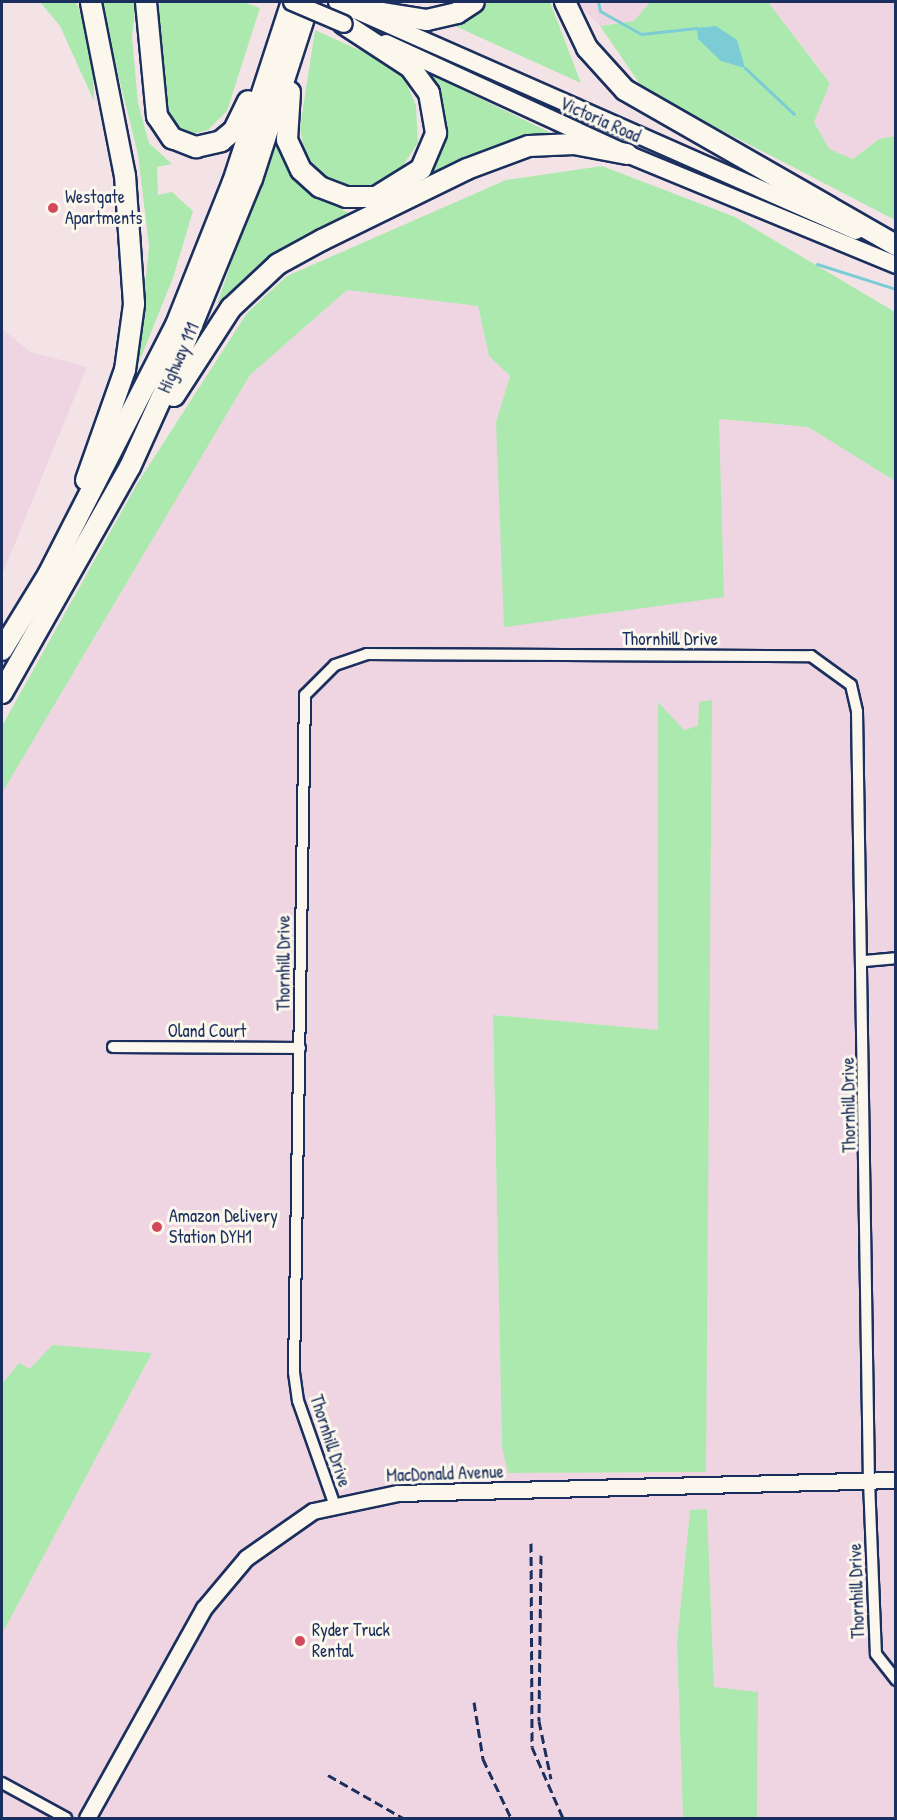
<!DOCTYPE html>
<html>
<head>
<meta charset="utf-8">
<style>
	body { margin:0 }
	#map { position:relative; width:897px; height:1820px; overflow:hidden; background:#f4e3e6; font-family:"Patrick Hand",sans-serif }
	div>[style] { position:absolute }
	.built>* { inset:0; background:#efd5e2 }
	.green>* { inset:0; background:#ace9af }
	.water>* { inset:0; background:#7bccd5 }
	.stream>* { height:3px; margin:-1.5px; padding:0 1.5px; transform-origin:1.5px; border-radius:1.5px; background:#7bccd5 }
	.roads { filter:drop-shadow(2px 0 #1b2f5e) drop-shadow(-2px 0 #1b2f5e) drop-shadow(0 2px #1b2f5e) drop-shadow(0 -2px #1b2f5e) }
	.street>* { height:10px; margin:-5px; padding:0 5px; transform-origin:5px; border-radius:5px; background:#fbf7ec }
	.secondary>* { height:15px; margin:-7.5px; padding:0 7.5px; transform-origin:7.5px; border-radius:7.5px; background:#fbf7ec }
	.primary>* { height:16px; margin:-8px; padding:0 8px; transform-origin:8px; border-radius:8px; background:#fbf7ec }
	.highway>* { height:20px; margin:-10px; padding:0 10px; transform-origin:10px; border-radius:10px; background:#fbf7ec }
	.rail>* { height:3px; margin-top:-1.5px; transform-origin:0; background:repeating-linear-gradient(90deg,#1b2f5e 0 9px,transparent 0 13.5px) }
	.bridges { filter:drop-shadow(2px 0 #1b2f5e) drop-shadow(-2px 0 #1b2f5e) drop-shadow(0 2px #1b2f5e) drop-shadow(0 -2px #1b2f5e) }
	.primary-bridge>* { height:16px; margin:-8px; padding:0 8px; transform-origin:8px; border-radius:8px; background:#fbf7ec }
	.dots>* { width:16px; height:16px; translate:-50% -50%; box-sizing:border-box; border:3px solid #fbf7ec; border-radius:50% }
	span { translate:-50% -50%; white-space:nowrap; text-align:center; line-height:1.15; -webkit-text-stroke:6px #fbf7ec; paint-order:stroke }
	.street-label { font-size:18px; color:#1b2f5e }
	.poi-label { font-size:18px; color:#1b2f5e }
	.left { translate:0 -50%; text-align:left }
	.frame { position:absolute; inset:0; border:3px solid #1b2f5e; pointer-events:none }
</style>
</head>
<body>
<div id="map">
	<div class="built">
		<i style="clip-path:polygon(576px 2px,650px 2px,634px 21px,600px 26px)"></i>
		<i style="clip-path:polygon(768px 2px,895px 2px,895px 136px,879px 139px,853px 159px,828px 149px,814px 122px,830px 82px)"></i>
		<i style="clip-path:polygon(evenodd,347px 290px,478px 306px,489px 356px,510px 376px,496px 422px,723px 597px,718px 419px,808px 427px,895px 481px,895px 1818px,757px 1818px,758px 1692px,714px 1688px,707px 1509px,690px 1510px,677px 1643px,683px 1818px,2px 1818px,2px 1634px,152px 1353px,30px 1369px,19px 1364px,2px 1384px,2px 793px,250px 375px,347px 290px,658px 703px,684px 730px,698px 726px,706px 1472px,508px 1473px,502px 1447px,493px 1015px,658px 1030px,658px 703px)"></i>
		<i style="clip-path:polygon(2px 329px,31px 352px,87px 367px,2px 575px)"></i>
	</div>
	<div class="green">
		<i style="clip-path:polygon(40px 2px,76px 2px,78px 6px,93px 55px,94px 101px,60px 26px)"></i>
		<i style="clip-path:polygon(100px 2px,136px 2px,132px 37px,138px 103px,149px 143px,172px 164px,157px 167px,158px 195px,172px 192px,193px 211px,173px 278px,137px 367px,149px 246px,138px 154px)"></i>
		<i style="clip-path:polygon(161px 2px,243px 2px,260px 8px,227px 111px,208px 130px,189px 135px,168px 121px,160px 101px,156px 12px)"></i>
		<i style="clip-path:polygon(489px 2px,550px 2px,581px 83px,455px 26px)"></i>
		<i style="clip-path:polygon(650px 2px,768px 2px,830px 83px,814px 122px,829px 149px,853px 159px,879px 139px,895px 136px,895px 220px,644px 90px,600px 26px,634px 21px)"></i>
		<i style="clip-path:polygon(315px 30px,379px 59px,405px 79px,416px 106px,418px 143px,402px 167px,372px 186px,347px 185px,323px 175px,305px 154px,300px 128px)"></i>
		<i style="clip-path:polygon(432px 75px,555px 135px,486px 155px,419px 184px,440px 152px,443px 112px)"></i>
		<i style="clip-path:polygon(274px 140px,304px 186px,350px 214px,260px 263px,217px 304px)"></i>
		<i style="clip-path:polygon(602px 166px,735px 217px,895px 312px,895px 481px,808px 427px,719px 419px,724px 597px,504px 627px,496px 422px,510px 376px,489px 356px,478px 306px,347px 290px,250px 375px,2px 793px,2px 726px,137px 484px,247px 313px,287px 276px,506px 180px)"></i>
		<i style="clip-path:polygon(712px 700px,706px 1472px,508px 1473px,502px 1447px,493px 1015px,658px 1030px,658px 702px,684px 730px,698px 726px,699px 702px)"></i>
		<i style="clip-path:polygon(52px 1345px,152px 1353px,2px 1634px,2px 1384px,19px 1363px,30px 1369px)"></i>
		<i style="clip-path:polygon(707px 1509px,714px 1687px,758px 1692px,757px 1818px,683px 1818px,677px 1643px,690px 1510px)"></i>
	</div>
	<div class="water">
		<i style="clip-path:polygon(716px 26px,737px 40px,745px 68px,721px 61px,698px 39px,697px 28px)"></i>
	</div>
	<div class="stream">
		<i style="left:598px;top:2px;width:9px;rotate:77deg"></i>
		<i style="left:600px;top:11px;width:47px;rotate:29.3deg"></i>
		<i style="left:641px;top:34px;width:56px;rotate:-6.1deg"></i>
		<i style="left:745px;top:68px;width:67px;rotate:43.2deg"></i>
		<i style="left:817px;top:264px;width:83px;rotate:17.6deg"></i>
	</div>
	<div class="roads">
		<div class="street">
			<i style="left:864px;top:961px;width:32px;rotate:-5deg"></i>
			<i style="left:113px;top:1047px;width:187px;rotate:0.3deg"></i>
			<i style="left:334px;top:1503px;width:108px;rotate:-109.4deg"></i>
			<i style="left:298px;top:1401px;width:29px;rotate:-98deg"></i>
			<i style="left:294px;top:1372px;width:677px;rotate:-89.07deg"></i>
			<i style="left:305px;top:695px;width:42px;rotate:-45deg"></i>
			<i style="left:335px;top:665px;width:34px;rotate:-19deg"></i>
			<i style="left:367px;top:654px;width:444px;rotate:0.3deg"></i>
			<i style="left:811px;top:656px;width:49px;rotate:35.9deg"></i>
			<i style="left:851px;top:685px;width:27px;rotate:77deg"></i>
			<i style="left:857px;top:711px;width:770px;rotate:89.11deg"></i>
			<i style="left:869px;top:1481px;width:173px;rotate:87.7deg"></i>
			<i style="left:876px;top:1654px;width:33px;rotate:52deg"></i>
			<i style="left:2px;top:1783px;width:73px;rotate:28.7deg"></i>
		</div>
		<div class="secondary">
			<i style="left:87px;top:1818px;width:240px;rotate:-60.9deg"></i>
			<i style="left:204px;top:1608px;width:65px;rotate:-50deg"></i>
			<i style="left:246px;top:1558px;width:82px;rotate:-35deg"></i>
			<i style="left:313px;top:1511px;width:87px;rotate:-12deg"></i>
			<i style="left:398px;top:1493px;width:498px;rotate:-1.5deg"></i>
		</div>
		<div class="primary">
			<i style="left:337px;top:2px;width:567px;rotate:23.81deg"></i>
			<i style="left:386px;top:43px;width:265px;rotate:24.7deg"></i>
			<i style="left:627px;top:154px;width:291px;rotate:22.4deg"></i>
		</div>
		<div class="highway">
			<i style="left:146px;top:2px;width:115px;rotate:84.5deg"></i>
			<i style="left:157px;top:116px;width:27px;rotate:56deg"></i>
			<i style="left:172px;top:138px;width:26px;rotate:21deg"></i>
			<i style="left:196px;top:147px;width:26px;rotate:-13deg"></i>
			<i style="left:221px;top:141px;width:17px;rotate:-40deg"></i>
			<i style="left:234px;top:130px;width:32px;rotate:-64deg"></i>
			<i style="left:565px;top:2px;width:51px;rotate:64.4deg"></i>
			<i style="left:587px;top:48px;width:57px;rotate:47.9deg"></i>
			<i style="left:625px;top:90px;width:312px;rotate:29.8deg"></i>
			<i style="left:352px;top:8px;width:76px;rotate:9.1deg"></i>
			<i style="left:427px;top:20px;width:31px;rotate:-13deg"></i>
			<i style="left:457px;top:13px;width:20px;rotate:-33deg"></i>
			<i style="left:290px;top:92px;width:48px;rotate:93.6deg"></i>
			<i style="left:287px;top:140px;width:33px;rotate:65deg"></i>
			<i style="left:301px;top:170px;width:25px;rotate:42deg"></i>
			<i style="left:320px;top:187px;width:28px;rotate:21deg"></i>
			<i style="left:346px;top:197px;width:30px"></i>
			<i style="left:376px;top:197px;width:53px;rotate:-31.9deg"></i>
			<i style="left:421px;top:169px;width:39px;rotate:-67deg"></i>
			<i style="left:436px;top:133px;width:41px;rotate:-99.9deg"></i>
			<i style="left:429px;top:93px;width:32px;rotate:-126deg"></i>
			<i style="left:410px;top:67px;width:79px;rotate:-146.9deg"></i>
			<i style="left:174px;top:396px;width:105px;rotate:-57.1deg"></i>
			<i style="left:231px;top:308px;width:64px;rotate:-43.1deg"></i>
			<i style="left:278px;top:264px;width:50px;rotate:-28.6deg"></i>
			<i style="left:322px;top:240px;width:161px;rotate:-26.1deg"></i>
			<i style="left:467px;top:169px;width:66px;rotate:-20.4deg"></i>
			<i style="left:529px;top:146px;width:45px;rotate:-2.5deg"></i>
			<i style="left:574px;top:144px;width:54px;rotate:10.7deg"></i>
			<i style="left:86px;top:480px;width:117px;rotate:-70.5deg"></i>
			<i style="left:125px;top:370px;width:67px;rotate:-82.2deg"></i>
			<i style="left:134px;top:304px;width:128px;rotate:-94deg"></i>
			<i style="left:125px;top:176px;width:177px;rotate:-101.1deg"></i>
			<i style="left:2px;top:650px;width:88px;rotate:-58.5deg"></i>
			<i style="left:48px;top:575px;width:281px;rotate:-62.9deg"></i>
			<i style="left:176px;top:325px;width:154px;rotate:-68.3deg"></i>
			<i style="left:233px;top:182px;width:189px;rotate:-71.9deg"></i>
			<i style="left:2px;top:693px;width:260px;rotate:-60.5deg"></i>
			<i style="left:130px;top:467px;width:94px;rotate:-65.6deg"></i>
			<i style="left:169px;top:381px;width:218px;rotate:-67.7deg"></i>
			<i style="left:252px;top:179px;width:186px;rotate:-72.1deg"></i>
		</div>
	</div>
	<div class="rail">
		<i style="left:531px;top:1543px;width:204px;rotate:89.7deg"></i>
		<i style="left:532px;top:1747px;width:77px;rotate:66.4deg"></i>
		<i style="left:541px;top:1555px;width:166px;rotate:90.7deg"></i>
		<i style="left:539px;top:1721px;width:59px;rotate:78.3deg"></i>
		<i style="left:474px;top:1702px;width:58px;rotate:81deg"></i>
		<i style="left:483px;top:1759px;width:65px;rotate:64.6deg"></i>
		<i style="left:328px;top:1775px;width:86px;rotate:29.8deg"></i>
	</div>
	<div class="bridges">
		<div class="primary-bridge">
			<i style="left:292px;top:2px;width:56px;rotate:22.9deg"></i>
		</div>
	</div>
	<div class="dots">
		<i style="left:53px;top:208px;background:#d1495b"></i>
		<i style="left:157px;top:1227px;background:#d1495b"></i>
		<i style="left:300px;top:1641px;background:#d1495b"></i>
	</div>
	<div class="street-label">
		<span style="left:600px;top:120px;rotate:24deg">Victoria Road</span>
		<span style="left:179px;top:358px;rotate:-66deg">Highway 111</span>
		<span style="left:670px;top:639px">Thornhill Drive</span>
		<span style="left:284px;top:963px;rotate:-90deg">Thornhill Drive</span>
		<span style="left:207px;top:1031px">Oland Court</span>
		<span style="left:849px;top:1105px;rotate:-91deg">Thornhill Drive</span>
		<span style="left:330px;top:1441px;rotate:72deg">Thornhill Drive</span>
		<span style="left:445px;top:1474px;rotate:-2deg">MacDonald Avenue</span>
		<span style="left:857px;top:1591px;rotate:-92deg">Thornhill Drive</span>
	</div>
	<div class="poi-label">
		<span class="left" style="left:65px;top:208px">Westgate<br>Apartments</span>
		<span class="left" style="left:169px;top:1227px">Amazon Delivery<br>Station DYH1</span>
		<span class="left" style="left:312px;top:1641px">Ryder Truck<br>Rental</span>
	</div>
	<div class="frame"></div>
</div>
</body>
</html>
